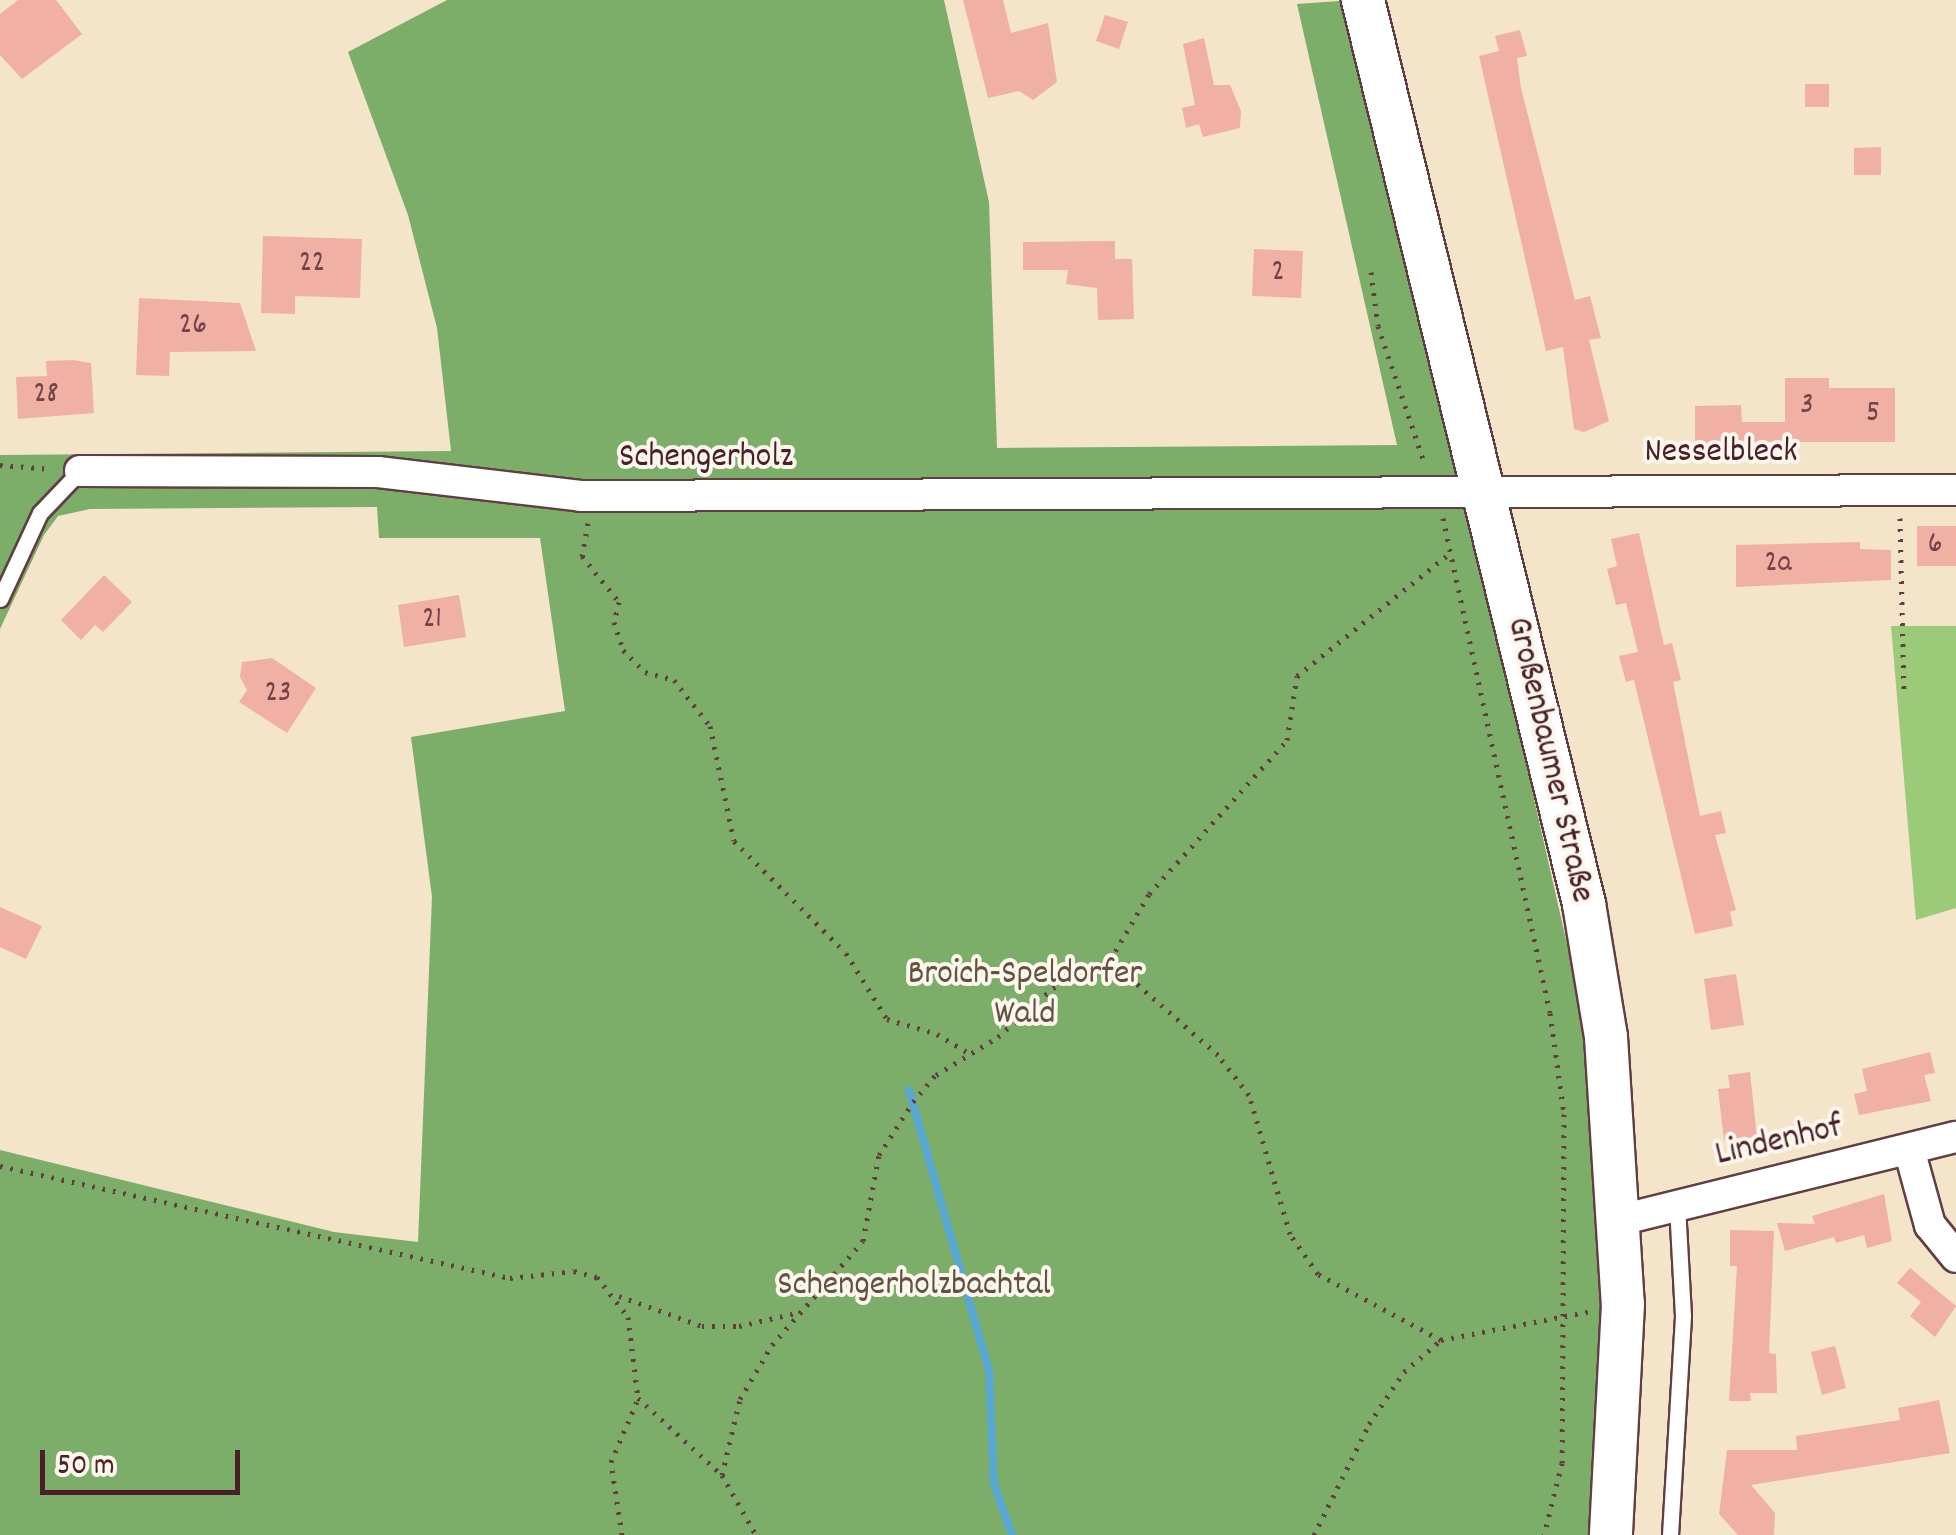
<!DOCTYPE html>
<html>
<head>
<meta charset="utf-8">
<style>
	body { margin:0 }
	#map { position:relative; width:1956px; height:1535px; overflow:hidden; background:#f4e4c9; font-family:Dekko,sans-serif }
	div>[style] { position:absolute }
	.green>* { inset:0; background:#9bca79 }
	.forest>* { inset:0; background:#7cae69 }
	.stream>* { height:8px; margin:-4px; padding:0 4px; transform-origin:4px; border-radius:4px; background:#58a8d3 }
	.building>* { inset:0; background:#f0b0a3 }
	.path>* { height:5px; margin-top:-2.5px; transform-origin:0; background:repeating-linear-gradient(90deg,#643d43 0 2.5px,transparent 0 10.5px) }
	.roads { filter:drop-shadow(2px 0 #643d43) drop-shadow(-2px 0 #643d43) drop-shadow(0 2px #643d43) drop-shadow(0 -2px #643d43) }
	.lane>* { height:15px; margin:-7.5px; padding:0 7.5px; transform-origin:7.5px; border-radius:7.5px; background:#fff }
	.street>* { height:30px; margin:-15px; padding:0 15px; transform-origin:15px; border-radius:15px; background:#fff }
	.secondary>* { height:42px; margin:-21px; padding:0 21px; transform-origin:21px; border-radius:21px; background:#fff }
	span { translate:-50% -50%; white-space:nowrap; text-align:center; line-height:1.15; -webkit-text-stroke:8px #fbf7ec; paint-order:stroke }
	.number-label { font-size:30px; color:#744349 }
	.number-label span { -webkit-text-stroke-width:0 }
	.street-label { font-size:35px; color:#4a1f2b }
	.park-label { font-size:35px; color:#625242 }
	.scale { position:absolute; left:40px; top:1450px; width:200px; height:45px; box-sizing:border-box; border:5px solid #4a1f2b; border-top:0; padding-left:12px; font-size:30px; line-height:35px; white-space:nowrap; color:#4a1f2b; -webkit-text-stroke:8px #fbf7ec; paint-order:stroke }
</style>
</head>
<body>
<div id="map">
	<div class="green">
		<i style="clip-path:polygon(1891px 626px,1956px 626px,1956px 908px,1916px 920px)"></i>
	</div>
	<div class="forest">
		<i style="clip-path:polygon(447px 0,944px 0,989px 202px,997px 448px,1397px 445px,1297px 4px,1353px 0,1586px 1028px,1607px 1309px,1595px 1535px,0 1535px,0 1150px,334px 1232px,418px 1242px,432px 897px,411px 737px,565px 711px,540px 538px,379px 538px,377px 507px,90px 509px,58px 516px,44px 535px,0 629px,0 455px,451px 451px,437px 328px,408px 215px,348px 52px)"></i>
	</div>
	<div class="stream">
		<i style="left:909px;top:1090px;width:292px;rotate:74.1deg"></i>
		<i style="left:989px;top:1371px;width:113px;rotate:87.5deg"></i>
		<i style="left:994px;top:1484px;width:54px;rotate:70.6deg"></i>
	</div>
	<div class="building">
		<i style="clip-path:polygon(18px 0,56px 0,82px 34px,22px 79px,0 55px,0 14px)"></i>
		<i style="clip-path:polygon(963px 0,1003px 0,1011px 33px,1048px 23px,1057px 82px,1033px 100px,1019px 91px,988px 98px)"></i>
		<i style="clip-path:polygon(1105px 15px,1128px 22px,1119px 49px,1096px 41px)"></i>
		<i style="clip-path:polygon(1520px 30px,1527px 56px,1517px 58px,1521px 88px,1575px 300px,1590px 296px,1601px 338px,1589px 340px,1609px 421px,1584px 432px,1574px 429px,1563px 347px,1546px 351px,1479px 56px,1499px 51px,1495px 36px)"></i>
		<i style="clip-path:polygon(1204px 38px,1214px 85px,1230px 85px,1241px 111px,1240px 128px,1203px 137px,1199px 124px,1186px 128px,1182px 108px,1195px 105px,1183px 44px)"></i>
		<i style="clip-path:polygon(1805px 84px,1829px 84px,1829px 107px,1805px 107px)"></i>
		<i style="clip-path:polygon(1881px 147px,1881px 175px,1854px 175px,1854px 148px)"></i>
		<i style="clip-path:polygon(263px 236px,362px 239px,360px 298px,295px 296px,295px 314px,261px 313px)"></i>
		<i style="clip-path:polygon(1115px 241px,1115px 259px,1132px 259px,1134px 319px,1098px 320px,1097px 288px,1066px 284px,1068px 270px,1023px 270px,1023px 242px)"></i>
		<i style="clip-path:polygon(1254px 249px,1303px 251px,1301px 298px,1252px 296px)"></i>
		<i style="clip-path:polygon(139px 298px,240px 303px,256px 351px,170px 352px,169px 376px,136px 375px)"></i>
		<i style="clip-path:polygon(73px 360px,91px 363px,94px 413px,18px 419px,16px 377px,47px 376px,46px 361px)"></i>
		<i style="clip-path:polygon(1785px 378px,1829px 378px,1829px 388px,1895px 388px,1895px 442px,1756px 442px,1756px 450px,1695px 444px,1695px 406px,1741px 405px,1742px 422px,1785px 422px)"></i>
		<i style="clip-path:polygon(1917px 526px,1956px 526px,1956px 566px,1917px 566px)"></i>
		<i style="clip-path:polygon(1639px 533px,1664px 645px,1672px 643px,1681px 680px,1673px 682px,1700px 816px,1721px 811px,1726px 833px,1715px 835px,1736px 910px,1730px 912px,1733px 926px,1695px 934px,1634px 680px,1626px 682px,1619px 656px,1638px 652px,1626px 603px,1616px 605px,1607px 569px,1617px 566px,1611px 539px)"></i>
		<i style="clip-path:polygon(1860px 542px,1860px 549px,1891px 550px,1891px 580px,1736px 587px,1736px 545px)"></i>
		<i style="clip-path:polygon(104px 575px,132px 602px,103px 632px,95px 625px,81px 640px,61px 620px)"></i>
		<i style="clip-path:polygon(459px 595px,466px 637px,404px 647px,398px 605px)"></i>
		<i style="clip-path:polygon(272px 658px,316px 688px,287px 733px,239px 702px,247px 690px,240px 677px,242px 662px)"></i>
		<i style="clip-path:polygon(0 907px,42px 926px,26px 959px,0 947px)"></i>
		<i style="clip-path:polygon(1736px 974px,1744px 1025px,1711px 1030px,1704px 979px)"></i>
		<i style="clip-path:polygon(1930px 1052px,1935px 1073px,1924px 1075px,1931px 1101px,1859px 1115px,1854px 1094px,1867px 1091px,1862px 1069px)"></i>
		<i style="clip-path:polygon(1750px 1072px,1757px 1137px,1724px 1140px,1718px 1089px,1730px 1088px,1728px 1075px)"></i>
		<i style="clip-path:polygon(1884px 1194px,1892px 1241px,1867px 1248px,1864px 1235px,1836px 1243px,1834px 1237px,1785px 1251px,1777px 1223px,1815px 1224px,1812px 1216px)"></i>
		<i style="clip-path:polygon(1730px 1230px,1774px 1231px,1769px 1353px,1776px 1354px,1777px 1393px,1750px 1393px,1751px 1401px,1729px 1401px,1737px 1266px,1730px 1266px)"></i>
		<i style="clip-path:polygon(1910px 1268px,1956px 1306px,1935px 1337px,1910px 1316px,1921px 1302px,1897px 1283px)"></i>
		<i style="clip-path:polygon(1835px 1346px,1846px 1388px,1822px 1395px,1811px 1352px)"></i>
		<i style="clip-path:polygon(1939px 1400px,1950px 1453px,1751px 1485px,1775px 1513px,1774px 1535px,1738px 1535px,1719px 1514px,1727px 1450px,1797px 1450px,1796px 1436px,1900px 1420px,1898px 1408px)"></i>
	</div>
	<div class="path">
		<i style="left:1371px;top:272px;width:54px;rotate:82.6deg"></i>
		<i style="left:1378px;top:326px;width:147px;rotate:71.3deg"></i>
		<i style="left:0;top:465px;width:52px;rotate:4.4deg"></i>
		<i style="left:1443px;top:518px;width:506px;rotate:77.8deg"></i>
		<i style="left:1550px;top:1013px;width:102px;rotate:82.1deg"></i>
		<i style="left:1564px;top:1114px;width:349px;rotate:90.3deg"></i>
		<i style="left:1562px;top:1463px;width:74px;rotate:104deg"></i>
		<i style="left:1900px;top:518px;width:176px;rotate:88.7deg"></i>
		<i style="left:588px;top:523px;width:34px;rotate:100deg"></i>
		<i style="left:582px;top:556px;width:59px;rotate:51.2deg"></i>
		<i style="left:619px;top:602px;width:21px;rotate:104deg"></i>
		<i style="left:614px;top:622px;width:29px;rotate:72deg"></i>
		<i style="left:623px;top:650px;width:31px;rotate:45deg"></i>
		<i style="left:645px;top:672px;width:30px;rotate:15deg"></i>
		<i style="left:674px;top:680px;width:58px;rotate:52deg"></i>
		<i style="left:710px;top:726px;width:117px;rotate:78.2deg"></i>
		<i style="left:734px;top:841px;width:158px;rotate:45deg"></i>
		<i style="left:846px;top:953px;width:78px;rotate:58.2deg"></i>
		<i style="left:887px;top:1019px;width:52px;rotate:16.7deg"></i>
		<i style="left:937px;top:1034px;width:37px;rotate:31deg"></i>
		<i style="left:0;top:1166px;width:522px;rotate:12.39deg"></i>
		<i style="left:510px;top:1278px;width:64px;rotate:-6.2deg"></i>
		<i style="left:574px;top:1271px;width:24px;rotate:15deg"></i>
		<i style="left:597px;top:1277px;width:51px;rotate:52.2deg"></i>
		<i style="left:628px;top:1317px;width:82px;rotate:83deg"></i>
		<i style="left:638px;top:1398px;width:114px;rotate:42.5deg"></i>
		<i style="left:722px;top:1475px;width:69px;rotate:60.5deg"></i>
		<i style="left:619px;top:1296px;width:88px;rotate:19.9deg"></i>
		<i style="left:702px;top:1326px;width:37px"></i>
		<i style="left:739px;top:1326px;width:58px;rotate:-12.8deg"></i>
		<i style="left:1441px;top:1340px;width:140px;rotate:-151.8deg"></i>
		<i style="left:1318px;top:1274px;width:49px;rotate:-125deg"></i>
		<i style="left:1290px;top:1234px;width:145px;rotate:-106.4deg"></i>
		<i style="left:1249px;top:1095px;width:51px;rotate:-127.8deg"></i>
		<i style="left:1218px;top:1055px;width:144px;rotate:-138.7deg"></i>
		<i style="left:1110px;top:960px;width:77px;rotate:-59.4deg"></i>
		<i style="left:1149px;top:894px;width:207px;rotate:-48.1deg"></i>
		<i style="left:1287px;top:740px;width:65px;rotate:-81.1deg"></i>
		<i style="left:1297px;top:676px;width:196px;rotate:-38.8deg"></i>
		<i style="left:722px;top:1475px;width:78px;rotate:-76.7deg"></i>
		<i style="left:740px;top:1399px;width:63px;rotate:-59.3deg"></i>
		<i style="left:772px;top:1345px;width:138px;rotate:-48.8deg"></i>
		<i style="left:863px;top:1241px;width:87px;rotate:-79.5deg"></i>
		<i style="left:879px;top:1155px;width:63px;rotate:-57.3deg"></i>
		<i style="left:913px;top:1102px;width:35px;rotate:-50deg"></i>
		<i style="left:936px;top:1075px;width:73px;rotate:-31.5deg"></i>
		<i style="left:998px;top:1037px;width:74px;rotate:-41.7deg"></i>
		<i style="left:1053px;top:988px;width:64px;rotate:-26.2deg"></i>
		<i style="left:622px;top:1535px;width:74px;rotate:-98.6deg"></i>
		<i style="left:611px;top:1462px;width:69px;rotate:-66.8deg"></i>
		<i style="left:1314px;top:1535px;width:124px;rotate:-63.6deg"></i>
		<i style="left:1369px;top:1424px;width:63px;rotate:-56.1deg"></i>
		<i style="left:1404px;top:1372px;width:49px;rotate:-40.9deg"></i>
		<i style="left:1441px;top:1340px;width:153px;rotate:-10.9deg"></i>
	</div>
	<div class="roads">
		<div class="lane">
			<i style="left:0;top:599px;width:95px;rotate:-65.1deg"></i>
			<i style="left:40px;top:513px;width:58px;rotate:-46.4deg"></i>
			<i style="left:1670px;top:1535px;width:219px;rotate:-86.6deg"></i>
			<i style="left:1683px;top:1316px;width:111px;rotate:-93.1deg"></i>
		</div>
		<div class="street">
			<i style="left:80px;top:471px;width:298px;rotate:0.2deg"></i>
			<i style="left:378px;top:472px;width:204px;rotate:6.7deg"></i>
			<i style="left:581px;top:496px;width:1375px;rotate:-0.25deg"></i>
			<i style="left:1909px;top:1149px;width:79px;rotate:74.6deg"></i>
			<i style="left:1930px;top:1225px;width:41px;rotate:50.9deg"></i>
			<i style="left:1620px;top:1220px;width:346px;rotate:-13.9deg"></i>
		</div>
		<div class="secondary">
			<i style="left:1363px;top:0;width:931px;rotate:76.26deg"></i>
			<i style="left:1584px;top:904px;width:135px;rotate:80.6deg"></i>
			<i style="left:1606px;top:1037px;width:268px;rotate:86.4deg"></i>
			<i style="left:1623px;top:1304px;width:231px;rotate:93deg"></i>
		</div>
	</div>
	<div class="number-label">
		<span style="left:312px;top:265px">22</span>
		<span style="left:1278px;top:274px">2</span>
		<span style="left:193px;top:327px">26</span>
		<span style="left:46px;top:396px">28</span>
		<span style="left:1807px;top:407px">3</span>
		<span style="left:1873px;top:415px">5</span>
		<span style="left:1935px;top:546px">6</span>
		<span style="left:1778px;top:565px">2a</span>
		<span style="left:432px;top:621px">21</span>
		<span style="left:278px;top:695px">23</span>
	</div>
	<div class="street-label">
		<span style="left:1721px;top:453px">Nesselbleck</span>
		<span style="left:706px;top:458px">Schengerholz</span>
		<span style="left:1549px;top:760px;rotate:77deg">Großenbaumer Straße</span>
		<span style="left:1779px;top:1142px;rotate:-13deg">Lindenhof</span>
	</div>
	<div class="park-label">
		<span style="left:1025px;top:995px">Broich-Speldorfer<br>Wald</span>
		<span style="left:914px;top:1286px">Schengerholzbachtal</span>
	</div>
	<div class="scale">50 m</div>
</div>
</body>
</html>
